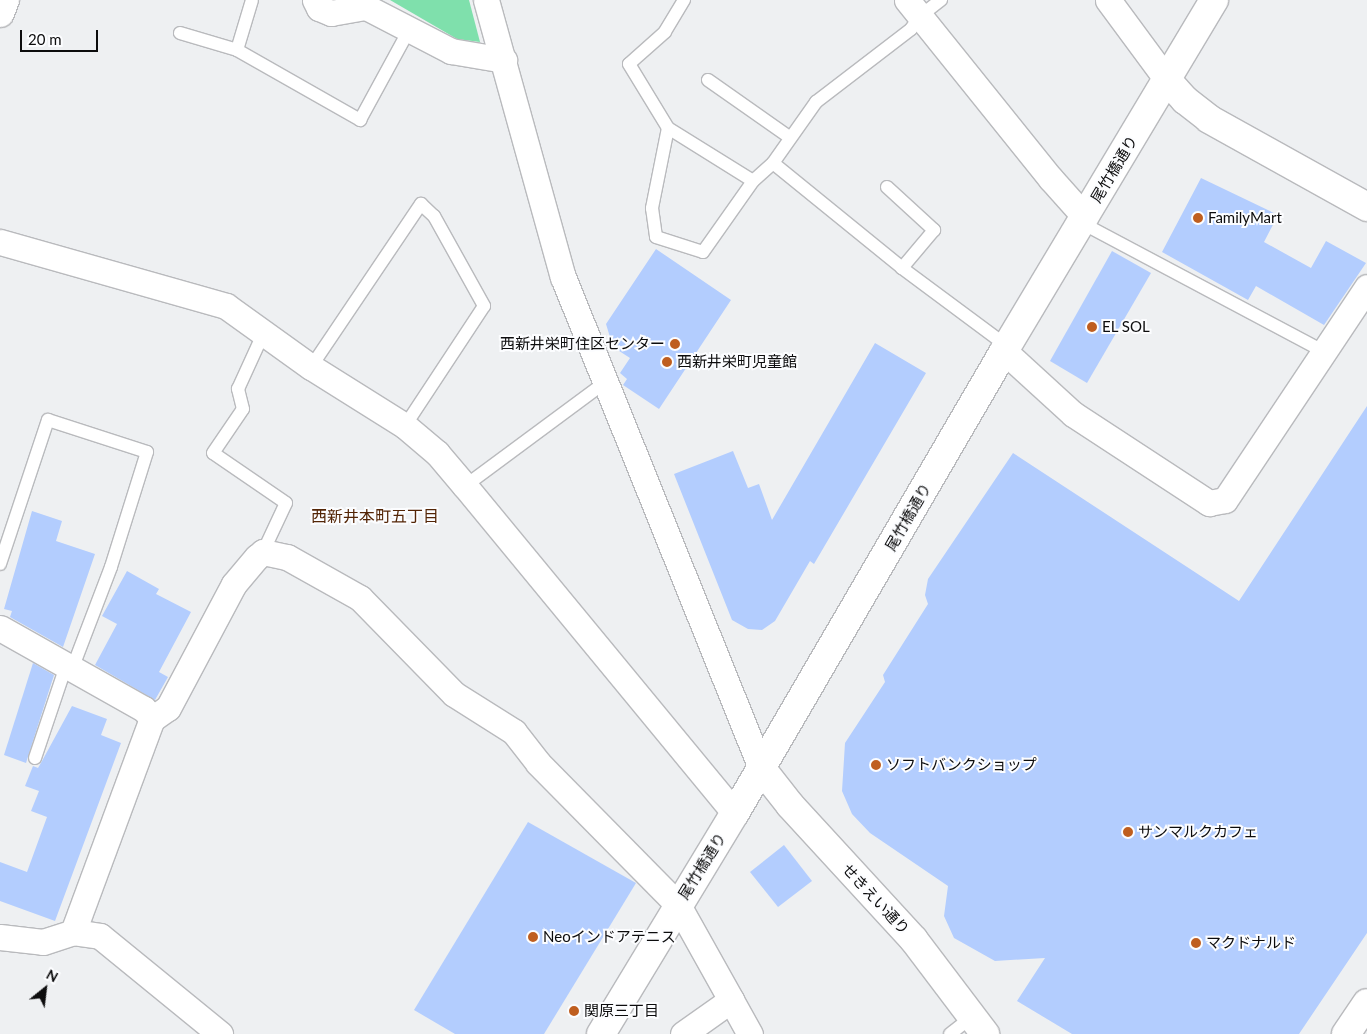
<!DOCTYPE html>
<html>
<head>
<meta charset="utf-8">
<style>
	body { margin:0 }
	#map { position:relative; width:1367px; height:1034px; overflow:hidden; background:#eef0f2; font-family:Lato,"Noto Sans JP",sans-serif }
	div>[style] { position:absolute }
	.green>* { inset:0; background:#7fe0ac }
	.building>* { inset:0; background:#b3cdfe }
	.roads { filter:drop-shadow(1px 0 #b9babd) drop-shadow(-1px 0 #b9babd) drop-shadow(0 1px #b9babd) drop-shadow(0 -1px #b9babd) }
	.lane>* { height:12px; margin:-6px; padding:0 6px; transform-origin:6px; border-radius:6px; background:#fff }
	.street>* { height:25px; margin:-12.5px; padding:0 12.5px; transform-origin:12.5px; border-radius:12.5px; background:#fff }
	.secondary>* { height:28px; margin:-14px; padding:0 14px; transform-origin:14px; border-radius:14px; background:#fff }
	.dots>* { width:14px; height:14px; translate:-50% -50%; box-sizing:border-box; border:2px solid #fcfdff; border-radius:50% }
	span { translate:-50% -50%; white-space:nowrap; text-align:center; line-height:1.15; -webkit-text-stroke:4px #fcfdff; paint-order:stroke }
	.street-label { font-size:15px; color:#0c0c0d }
	.poi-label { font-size:15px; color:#0c0c0d }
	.left { translate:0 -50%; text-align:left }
	.right { translate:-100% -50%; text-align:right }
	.neighbourhood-label { font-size:16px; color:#532506 }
	.north { position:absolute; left:20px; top:964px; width:50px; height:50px; -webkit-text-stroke:4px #fcfdff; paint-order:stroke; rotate:29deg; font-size:14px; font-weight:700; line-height:20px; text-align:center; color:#0c0c0d }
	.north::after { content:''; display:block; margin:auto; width:18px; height:22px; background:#0c0c0d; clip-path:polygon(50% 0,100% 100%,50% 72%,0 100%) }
	.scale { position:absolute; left:20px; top:30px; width:78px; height:22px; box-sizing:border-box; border:2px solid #0c0c0d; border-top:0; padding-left:6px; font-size:15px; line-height:18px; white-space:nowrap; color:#0c0c0d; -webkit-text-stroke:4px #fcfdff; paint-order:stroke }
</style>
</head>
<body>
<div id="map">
	<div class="green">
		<i style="clip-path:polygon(390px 0,469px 0,480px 42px,457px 39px)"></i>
	</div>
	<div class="building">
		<i style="clip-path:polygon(1201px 178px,1278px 215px,1264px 242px,1311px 268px,1326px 241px,1366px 263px,1324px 325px,1256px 286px,1248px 300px,1162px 252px)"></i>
		<i style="clip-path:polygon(656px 249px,731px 300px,659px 409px,623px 385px,627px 379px,620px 373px,630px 358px,613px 347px,606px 324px)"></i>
		<i style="clip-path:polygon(1112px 251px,1151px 273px,1087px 383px,1050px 361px)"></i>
		<i style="clip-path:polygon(875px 343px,926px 373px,814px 564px,810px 561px,775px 621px,762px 630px,748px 629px,732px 620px,674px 474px,733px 451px,748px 488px,759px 484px,772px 520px)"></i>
		<i style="clip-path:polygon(1367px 406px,1367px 933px,1299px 1034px,1072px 1034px,1017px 1001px,1045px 958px,995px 961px,954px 938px,944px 916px,948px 886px,870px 833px,852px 814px,842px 791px,845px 743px,885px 682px,883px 675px,928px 604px,925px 595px,928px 579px,1013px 453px,1239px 601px)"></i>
		<i style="clip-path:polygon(32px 511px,62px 521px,56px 541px,95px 554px,63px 647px,10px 617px,12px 611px,4px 609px)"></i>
		<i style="clip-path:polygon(127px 571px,159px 589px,156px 594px,191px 612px,159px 672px,168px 677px,155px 700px,95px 665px,117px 624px,102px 616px)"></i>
		<i style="clip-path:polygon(33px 663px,54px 675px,26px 763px,4px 755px)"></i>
		<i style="clip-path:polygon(72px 706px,107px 719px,101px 735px,121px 743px,55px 921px,0 901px,0 862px,27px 872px,47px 817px,31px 811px,39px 791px,25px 786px,33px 766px,38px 768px,42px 761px)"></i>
		<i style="clip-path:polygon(528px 822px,636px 883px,544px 1034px,455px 1034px,414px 1010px)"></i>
		<i style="clip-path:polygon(784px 845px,812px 881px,778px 907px,750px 872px)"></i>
	</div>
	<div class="roads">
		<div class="lane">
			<i style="left:684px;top:0;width:37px;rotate:121deg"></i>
			<i style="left:665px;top:32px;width:48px;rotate:138.4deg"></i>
			<i style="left:629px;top:64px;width:75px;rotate:58.6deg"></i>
			<i style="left:668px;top:128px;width:100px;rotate:31.9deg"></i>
			<i style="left:180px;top:33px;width:59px;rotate:16.6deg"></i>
			<i style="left:237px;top:50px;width:142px;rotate:29.6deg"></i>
			<i style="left:360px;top:120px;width:102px;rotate:-61.4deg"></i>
			<i style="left:237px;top:50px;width:52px;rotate:-73.3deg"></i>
			<i style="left:708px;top:80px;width:99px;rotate:35.1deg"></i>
			<i style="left:668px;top:128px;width:82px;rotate:101.3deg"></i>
			<i style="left:652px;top:208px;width:29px;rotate:82deg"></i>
			<i style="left:656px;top:237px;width:49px;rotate:17.7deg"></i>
			<i style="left:703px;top:252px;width:87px;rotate:-54.8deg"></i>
			<i style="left:753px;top:181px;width:27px;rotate:-42deg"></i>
			<i style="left:773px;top:163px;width:75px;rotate:-54.8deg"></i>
			<i style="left:816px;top:102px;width:120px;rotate:-37.5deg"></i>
			<i style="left:911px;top:29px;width:14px;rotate:-56deg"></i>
			<i style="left:919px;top:17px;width:28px;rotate:-38deg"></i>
			<i style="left:773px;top:163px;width:166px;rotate:39.1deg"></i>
			<i style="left:902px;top:268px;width:131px;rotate:36.6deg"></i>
			<i style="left:887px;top:187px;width:64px;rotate:42.5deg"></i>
			<i style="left:934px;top:230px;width:50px;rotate:130.1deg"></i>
			<i style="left:1082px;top:223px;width:275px;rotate:28deg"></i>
			<i style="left:311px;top:367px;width:197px;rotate:-56deg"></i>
			<i style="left:421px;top:204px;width:18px;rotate:43deg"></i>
			<i style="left:434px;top:216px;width:103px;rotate:60.9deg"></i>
			<i style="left:484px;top:306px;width:144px;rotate:123.4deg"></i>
			<i style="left:465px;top:486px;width:173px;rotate:-36.5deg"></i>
			<i style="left:263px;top:552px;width:54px;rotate:-64.9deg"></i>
			<i style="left:286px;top:503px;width:88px;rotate:-145.6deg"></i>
			<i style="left:213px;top:453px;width:53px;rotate:-55.7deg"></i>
			<i style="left:243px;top:409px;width:21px;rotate:-104deg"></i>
			<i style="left:238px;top:389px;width:63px;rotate:-65.5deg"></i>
			<i style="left:0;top:564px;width:152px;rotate:-71.6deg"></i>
			<i style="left:48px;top:420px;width:104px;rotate:17.9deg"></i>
			<i style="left:147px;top:452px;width:121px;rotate:107.4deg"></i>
			<i style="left:111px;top:567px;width:109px;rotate:110.9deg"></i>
			<i style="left:35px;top:758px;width:97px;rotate:-71.4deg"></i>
			<i style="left:950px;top:1034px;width:28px;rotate:-38deg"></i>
		</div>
		<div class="street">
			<i style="left:315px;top:0;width:9px;rotate:63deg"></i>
			<i style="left:319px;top:8px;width:13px;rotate:23deg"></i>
			<i style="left:331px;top:13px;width:36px;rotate:-10deg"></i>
			<i style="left:366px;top:7px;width:96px;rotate:27.4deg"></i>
			<i style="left:451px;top:51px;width:54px;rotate:9.6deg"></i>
			<i style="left:486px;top:0;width:288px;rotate:74.5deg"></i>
			<i style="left:563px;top:277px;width:529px;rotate:68.04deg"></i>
			<i style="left:907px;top:0;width:230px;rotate:51.2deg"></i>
			<i style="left:1051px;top:179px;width:51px;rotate:48.2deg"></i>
			<i style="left:1108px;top:0;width:99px;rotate:53.6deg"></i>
			<i style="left:0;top:242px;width:235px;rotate:15.8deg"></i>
			<i style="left:226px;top:306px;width:105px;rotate:35.7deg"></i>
			<i style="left:311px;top:367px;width:111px;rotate:32.1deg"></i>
			<i style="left:405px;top:426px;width:42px;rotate:40.2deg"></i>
			<i style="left:437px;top:453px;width:43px;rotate:49.7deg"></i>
			<i style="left:465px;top:486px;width:424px;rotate:50.5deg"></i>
			<i style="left:1004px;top:351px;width:93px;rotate:42.4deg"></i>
			<i style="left:1073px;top:414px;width:163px;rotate:33.2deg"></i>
			<i style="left:1209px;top:503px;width:16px;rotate:-11deg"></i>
			<i style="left:1225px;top:500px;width:256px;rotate:-56.3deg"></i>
			<i style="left:0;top:628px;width:165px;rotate:29.4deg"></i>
			<i style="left:144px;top:709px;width:13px;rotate:51deg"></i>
			<i style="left:152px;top:719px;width:19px;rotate:-35deg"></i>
			<i style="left:168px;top:708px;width:140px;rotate:-62deg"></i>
			<i style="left:234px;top:584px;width:35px;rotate:-50deg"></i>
			<i style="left:257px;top:557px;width:8px;rotate:-40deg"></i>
			<i style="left:263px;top:552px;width:25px;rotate:12deg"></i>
			<i style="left:287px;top:557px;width:84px;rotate:29.3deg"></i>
			<i style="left:360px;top:598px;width:134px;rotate:45.6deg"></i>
			<i style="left:454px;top:694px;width:71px;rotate:32.3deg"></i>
			<i style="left:514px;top:732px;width:39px;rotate:52deg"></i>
			<i style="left:538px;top:763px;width:199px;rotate:45.4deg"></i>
			<i style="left:678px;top:905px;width:109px;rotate:60.8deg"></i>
			<i style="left:73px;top:932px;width:27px;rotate:8deg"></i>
			<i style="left:100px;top:936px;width:155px;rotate:39.2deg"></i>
			<i style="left:0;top:937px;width:43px;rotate:6.6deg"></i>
			<i style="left:43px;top:942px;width:32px;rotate:-18deg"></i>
			<i style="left:73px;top:932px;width:227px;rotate:-69.7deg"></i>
			<i style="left:683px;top:1034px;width:59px;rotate:-35.3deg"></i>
			<i style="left:731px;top:1000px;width:39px;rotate:61deg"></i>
		</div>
		<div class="secondary">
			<i style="left:0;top:13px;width:14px;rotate:-69deg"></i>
			<i style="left:1167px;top:80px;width:27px;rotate:48deg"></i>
			<i style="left:1185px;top:100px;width:31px;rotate:38deg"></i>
			<i style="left:1209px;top:119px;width:181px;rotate:29.1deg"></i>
			<i style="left:761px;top:768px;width:47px;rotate:51.9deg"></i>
			<i style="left:790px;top:805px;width:183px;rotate:47.4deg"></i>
			<i style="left:914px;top:940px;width:118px;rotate:52.9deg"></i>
			<i style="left:601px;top:1034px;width:258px;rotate:-58.8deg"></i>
			<i style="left:735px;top:813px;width:535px;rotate:-59.79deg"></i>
			<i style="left:1004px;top:351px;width:409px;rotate:-59.1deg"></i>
			<i style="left:1346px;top:1034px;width:37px;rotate:-56deg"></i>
		</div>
	</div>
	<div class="dots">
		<i style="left:1198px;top:218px;background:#bf5e1f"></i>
		<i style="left:1092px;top:327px;background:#bf5e1f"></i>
		<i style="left:675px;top:344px;background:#bf5e1f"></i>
		<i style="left:667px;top:362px;background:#bf5e1f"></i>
		<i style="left:876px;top:765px;background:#bf5e1f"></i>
		<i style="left:1128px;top:832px;background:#bf5e1f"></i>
		<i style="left:533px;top:937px;background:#bf5e1f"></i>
		<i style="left:1196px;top:943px;background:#bf5e1f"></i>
		<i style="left:574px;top:1011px;background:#bf5e1f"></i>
	</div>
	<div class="street-label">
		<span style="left:1114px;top:169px;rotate:-59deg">尾竹橋通り</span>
		<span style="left:908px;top:517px;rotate:-60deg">尾竹橋通り</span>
		<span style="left:702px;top:866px;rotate:-58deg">尾竹橋通り</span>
		<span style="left:876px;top:899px;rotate:47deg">せきえい通り</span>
	</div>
	<div class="poi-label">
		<span class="left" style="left:1208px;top:218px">FamilyMart</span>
		<span class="left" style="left:1102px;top:327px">EL SOL</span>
		<span class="right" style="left:665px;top:344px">西新井栄町住区センター</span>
		<span class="left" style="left:677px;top:362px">西新井栄町児童館</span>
		<span class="left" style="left:886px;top:765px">ソフトバンクショップ</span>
		<span class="left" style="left:1138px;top:832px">サンマルクカフェ</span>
		<span class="left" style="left:543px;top:937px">Neoインドアテニス</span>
		<span class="left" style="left:1206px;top:943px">マクドナルド</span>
		<span class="left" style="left:584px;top:1011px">関原三丁目</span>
	</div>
	<div class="neighbourhood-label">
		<span style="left:375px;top:516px">西新井本町五丁目</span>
	</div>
	<div class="north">N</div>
	<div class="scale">20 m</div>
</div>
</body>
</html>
